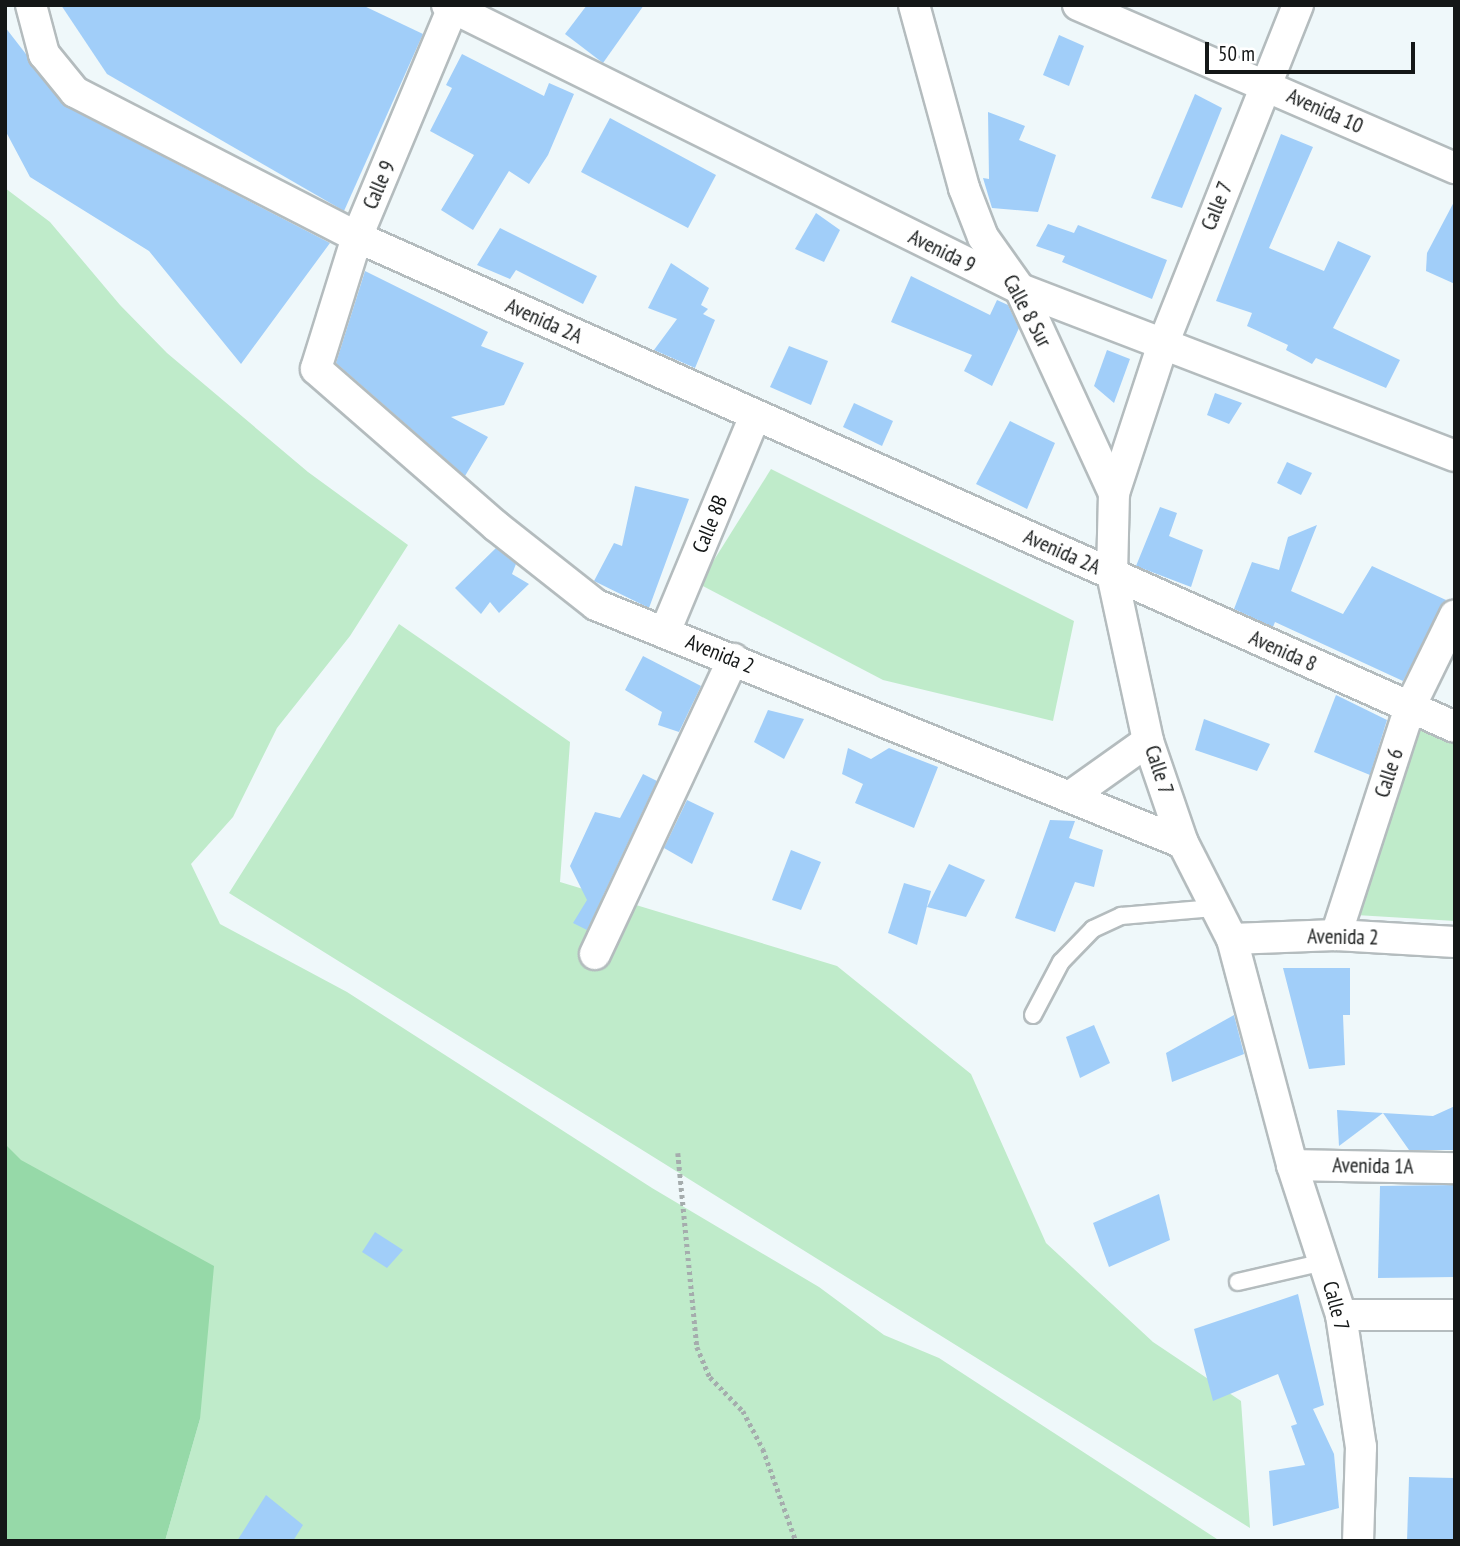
<!DOCTYPE html>
<html>
<head>
<meta charset="utf-8">
<style>
	body { margin:0 }
	#map { position:relative; width:1460px; height:1546px; overflow:hidden; background:#eff8fa; font-family:"PT Sans Narrow",sans-serif }
	div>[style] { position:absolute }
	.green>* { inset:0; background:#bfebca }
	.forest>* { inset:0; background:#96d9a8 }
	.building>* { inset:0; background:#a1cef9 }
	.path>* { height:4.5px; margin-top:-2.25px; transform-origin:0; background:repeating-linear-gradient(90deg,#a5acad 0 3.5px,transparent 0 7px) }
	.roads { filter:drop-shadow(2px 0 #b4bcbe) drop-shadow(-2px 0 #b4bcbe) drop-shadow(0 2px #b4bcbe) drop-shadow(0 -2px #b4bcbe) }
	.service>* { height:16px; margin:-8px; padding:0 8px; transform-origin:8px; border-radius:8px; background:#fff }
	.minor>* { height:30px; margin:-15px; padding:0 15px; transform-origin:15px; border-radius:15px; background:#fff }
	span { translate:-50% -50%; white-space:nowrap; text-align:center; line-height:1.15; -webkit-text-stroke:6px #fff; paint-order:stroke }
	.street-label { font-size:21px; color:#141717 }
	.frame { position:absolute; inset:0; border:7px solid #141717; pointer-events:none }
	.scale { position:absolute; left:1205px; top:42px; width:210px; height:32px; box-sizing:border-box; border:4px solid #141717; border-top:0; padding-left:9px; font-size:21px; line-height:24px; white-space:nowrap; color:#141717; -webkit-text-stroke:5px #fff; paint-order:stroke }
</style>
</head>
<body>
<div id="map">
	<div class="green">
		<i style="clip-path:polygon(5px 188px,50px 222px,120px 305px,167px 353px,308px 472px,408px 545px,350px 636px,277px 728px,233px 817px,191px 864px,220px 924px,347px 992px,652px 1188px,819px 1287px,884px 1335px,939px 1358px,1220px 1541px,165px 1541px,200px 1419px,5px 1144px)"></i>
		<i style="clip-path:polygon(771px 469px,1074px 621px,1053px 721px,883px 680px,699px 584px)"></i>
		<i style="clip-path:polygon(399px 624px,570px 742px,560px 882px,837px 966px,971px 1074px,1046px 1243px,1153px 1342px,1241px 1401px,1250px 1528px,229px 893px)"></i>
		<i style="clip-path:polygon(1417px 717px,1455px 734px,1455px 921px,1356px 915px)"></i>
	</div>
	<div class="forest">
		<i style="clip-path:polygon(5px 1144px,21px 1160px,214px 1266px,200px 1419px,165px 1541px,5px 1541px)"></i>
	</div>
	<div class="building">
		<i style="clip-path:polygon(61px 5px,362px 5px,423px 34px,344px 211px,107px 74px)"></i>
		<i style="clip-path:polygon(587px 5px,644px 5px,603px 63px,565px 34px)"></i>
		<i style="clip-path:polygon(5px 27px,67px 107px,330px 243px,241px 364px,149px 251px,30px 177px,5px 130px)"></i>
		<i style="clip-path:polygon(1059px 35px,1084px 46px,1069px 86px,1043px 75px)"></i>
		<i style="clip-path:polygon(462px 54px,544px 96px,549px 83px,574px 94px,548px 155px,529px 184px,509px 171px,473px 230px,441px 210px,474px 155px,430px 131px,452px 88px,446px 85px)"></i>
		<i style="clip-path:polygon(1195px 94px,1222px 108px,1182px 208px,1151px 198px)"></i>
		<i style="clip-path:polygon(988px 112px,1025px 126px,1019px 140px,1056px 155px,1038px 212px,992px 208px,983px 178px,989px 179px)"></i>
		<i style="clip-path:polygon(610px 118px,716px 175px,688px 228px,581px 172px)"></i>
		<i style="clip-path:polygon(1281px 134px,1313px 147px,1269px 248px,1324px 271px,1338px 241px,1371px 256px,1333px 328px,1400px 360px,1386px 388px,1316px 358px,1312px 364px,1286px 350px,1288px 345px,1247px 326px,1252px 313px,1216px 301px)"></i>
		<i style="clip-path:polygon(1455px 200px,1455px 284px,1426px 271px,1427px 253px)"></i>
		<i style="clip-path:polygon(816px 213px,840px 230px,824px 262px,795px 249px)"></i>
		<i style="clip-path:polygon(1048px 224px,1074px 233px,1078px 225px,1167px 260px,1152px 299px,1062px 262px,1065px 256px,1036px 246px)"></i>
		<i style="clip-path:polygon(500px 228px,597px 276px,583px 304px,516px 270px,510px 279px,477px 265px)"></i>
		<i style="clip-path:polygon(671px 263px,709px 288px,701px 305px,708px 309px,703px 314px,715px 320px,695px 368px,654px 350px,677px 319px,648px 308px)"></i>
		<i style="clip-path:polygon(365px 271px,488px 332px,481px 346px,524px 363px,504px 405px,451px 417px,488px 437px,465px 476px,336px 363px)"></i>
		<i style="clip-path:polygon(911px 276px,990px 315px,997px 300px,1008px 305px,1019px 328px,992px 386px,964px 371px,972px 355px,891px 322px)"></i>
		<i style="clip-path:polygon(789px 346px,828px 361px,811px 405px,770px 387px)"></i>
		<i style="clip-path:polygon(1107px 350px,1130px 359px,1114px 403px,1094px 386px)"></i>
		<i style="clip-path:polygon(1215px 393px,1242px 403px,1229px 424px,1207px 415px)"></i>
		<i style="clip-path:polygon(854px 403px,893px 421px,882px 446px,843px 427px)"></i>
		<i style="clip-path:polygon(1010px 421px,1055px 443px,1027px 509px,976px 484px)"></i>
		<i style="clip-path:polygon(1287px 462px,1312px 473px,1301px 495px,1277px 483px)"></i>
		<i style="clip-path:polygon(635px 486px,689px 499px,649px 608px,594px 581px,614px 543px,622px 546px)"></i>
		<i style="clip-path:polygon(1160px 507px,1177px 513px,1169px 536px,1203px 550px,1191px 587px,1136px 566px)"></i>
		<i style="clip-path:polygon(1317px 525px,1291px 591px,1343px 614px,1372px 566px,1446px 600px,1403px 681px,1275px 622px,1273px 627px,1234px 609px,1252px 562px,1279px 570px,1288px 537px)"></i>
		<i style="clip-path:polygon(496px 548px,516px 564px,512px 574px,529px 584px,499px 613px,490px 602px,481px 614px,455px 588px)"></i>
		<i style="clip-path:polygon(643px 656px,701px 686px,679px 732px,658px 725px,662px 712px,625px 690px)"></i>
		<i style="clip-path:polygon(1336px 695px,1387px 720px,1370px 775px,1314px 752px)"></i>
		<i style="clip-path:polygon(768px 710px,804px 719px,784px 759px,754px 742px)"></i>
		<i style="clip-path:polygon(1204px 719px,1270px 744px,1257px 771px,1195px 750px)"></i>
		<i style="clip-path:polygon(848px 748px,871px 759px,889px 748px,938px 767px,914px 828px,855px 803px,863px 784px,842px 774px)"></i>
		<i style="clip-path:polygon(643px 774px,657px 781px,587px 930px,573px 923px,587px 900px,570px 866px,595px 812px,620px 818px)"></i>
		<i style="clip-path:polygon(687px 800px,714px 813px,692px 864px,664px 848px)"></i>
		<i style="clip-path:polygon(1050px 820px,1075px 821px,1069px 838px,1103px 850px,1094px 887px,1075px 882px,1055px 932px,1015px 918px)"></i>
		<i style="clip-path:polygon(791px 850px,821px 862px,801px 910px,772px 900px)"></i>
		<i style="clip-path:polygon(949px 864px,985px 880px,966px 917px,927px 907px)"></i>
		<i style="clip-path:polygon(904px 883px,931px 891px,917px 945px,888px 933px)"></i>
		<i style="clip-path:polygon(1283px 968px,1350px 968px,1350px 1015px,1343px 1015px,1345px 1065px,1309px 1069px)"></i>
		<i style="clip-path:polygon(1234px 1015px,1244px 1054px,1172px 1082px,1166px 1053px)"></i>
		<i style="clip-path:polygon(1094px 1025px,1110px 1063px,1080px 1078px,1066px 1037px)"></i>
		<i style="clip-path:polygon(1455px 1106px,1455px 1150px,1409px 1150px,1383px 1113px,1433px 1116px)"></i>
		<i style="clip-path:polygon(1337px 1110px,1383px 1113px,1339px 1146px)"></i>
		<i style="clip-path:polygon(1455px 1185px,1455px 1277px,1378px 1278px,1380px 1186px)"></i>
		<i style="clip-path:polygon(1159px 1194px,1170px 1240px,1109px 1267px,1093px 1223px)"></i>
		<i style="clip-path:polygon(375px 1232px,403px 1250px,387px 1268px,362px 1252px)"></i>
		<i style="clip-path:polygon(1298px 1294px,1324px 1405px,1313px 1409px,1334px 1454px,1339px 1508px,1273px 1526px,1269px 1471px,1305px 1465px,1291px 1426px,1297px 1424px,1278px 1374px,1213px 1401px,1194px 1329px)"></i>
		<i style="clip-path:polygon(1409px 1477px,1455px 1478px,1455px 1541px,1407px 1541px)"></i>
		<i style="clip-path:polygon(266px 1495px,303px 1525px,293px 1541px,237px 1541px)"></i>
	</div>
	<div class="path">
		<i style="left:678px;top:1153px;width:195px;rotate:84.4deg"></i>
		<i style="left:697px;top:1347px;width:33px;rotate:67deg"></i>
		<i style="left:710px;top:1377px;width:47px;rotate:45.9deg"></i>
		<i style="left:743px;top:1411px;width:43px;rotate:62.2deg"></i>
		<i style="left:763px;top:1449px;width:98px;rotate:70.3deg"></i>
	</div>
	<div class="roads">
		<div class="service">
			<i style="left:1033px;top:1015px;width:60px;rotate:-62.2deg"></i>
			<i style="left:1061px;top:962px;width:46px;rotate:-45.9deg"></i>
			<i style="left:1093px;top:929px;width:31px;rotate:-25deg"></i>
			<i style="left:1121px;top:916px;width:93px;rotate:-4.9deg"></i>
			<i style="left:1238px;top:1282px;width:88px;rotate:-13.1deg"></i>
		</div>
		<div class="minor">
			<i style="left:31px;top:5px;width:51px;rotate:75.1deg"></i>
			<i style="left:44px;top:54px;width:49px;rotate:50.8deg"></i>
			<i style="left:75px;top:92px;width:317px;rotate:27.2deg"></i>
			<i style="left:357px;top:237px;width:1202px;rotate:24.05deg"></i>
			<i style="left:447px;top:5px;width:640px;rotate:26.36deg"></i>
			<i style="left:1020px;top:289px;width:466px;rotate:21deg"></i>
			<i style="left:454px;top:5px;width:251px;rotate:112.7deg"></i>
			<i style="left:357px;top:237px;width:138px;rotate:107.3deg"></i>
			<i style="left:316px;top:369px;width:239px;rotate:41.1deg"></i>
			<i style="left:496px;top:526px;width:127px;rotate:38.3deg"></i>
			<i style="left:596px;top:605px;width:633px;rotate:22.07deg"></i>
			<i style="left:914px;top:5px;width:190px;rotate:74.7deg"></i>
			<i style="left:964px;top:188px;width:53px;rotate:68.8deg"></i>
			<i style="left:983px;top:237px;width:64px;rotate:54.6deg"></i>
			<i style="left:1020px;top:289px;width:225px;rotate:65.3deg"></i>
			<i style="left:1078px;top:5px;width:411px;rotate:23.4deg"></i>
			<i style="left:1298px;top:5px;width:362px;rotate:111.7deg"></i>
			<i style="left:1164px;top:341px;width:160px;rotate:108.2deg"></i>
			<i style="left:1114px;top:493px;width:81px;rotate:91.4deg"></i>
			<i style="left:1112px;top:574px;width:171px;rotate:77.8deg"></i>
			<i style="left:1148px;top:741px;width:108px;rotate:71.1deg"></i>
			<i style="left:1183px;top:843px;width:108px;rotate:63deg"></i>
			<i style="left:1232px;top:939px;width:234px;rotate:75.1deg"></i>
			<i style="left:1292px;top:1165px;width:158px;rotate:71.9deg"></i>
			<i style="left:1341px;top:1315px;width:134px;rotate:81.4deg"></i>
			<i style="left:1361px;top:1447px;width:94px;rotate:91.8deg"></i>
			<i style="left:665px;top:632px;width:234px;rotate:-67.4deg"></i>
			<i style="left:1072px;top:795px;width:93px;rotate:-35.4deg"></i>
			<i style="left:1336px;top:935px;width:240px;rotate:-72deg"></i>
			<i style="left:1410px;top:707px;width:102px;rotate:-63.9deg"></i>
			<i style="left:1232px;top:939px;width:104px;rotate:-2.2deg"></i>
			<i style="left:1336px;top:935px;width:119px;rotate:3.4deg"></i>
			<i style="left:595px;top:954px;width:326px;rotate:-64.9deg"></i>
			<i style="left:1292px;top:1165px;width:163px;rotate:1.1deg"></i>
			<i style="left:1341px;top:1315px;width:114px"></i>
		</div>
	</div>
	<div class="street-label">
		<span style="left:1325px;top:111px;rotate:24deg">Avenida 10</span>
		<span style="left:379px;top:185px;rotate:-67deg">Calle 9</span>
		<span style="left:1217px;top:206px;rotate:-68deg">Calle 7</span>
		<span style="left:942px;top:251px;rotate:26deg">Avenida 9</span>
		<span style="left:1027px;top:311px;rotate:62deg">Calle 8 Sur</span>
		<span style="left:544px;top:321px;rotate:24deg">Avenida 2A</span>
		<span style="left:710px;top:524px;rotate:-68deg">Calle 8B</span>
		<span style="left:1062px;top:552px;rotate:24deg">Avenida 2A</span>
		<span style="left:1283px;top:651px;rotate:24deg">Avenida 8</span>
		<span style="left:720px;top:654px;rotate:22deg">Avenida 2</span>
		<span style="left:1159px;top:770px;rotate:72deg">Calle 7</span>
		<span style="left:1389px;top:773px;rotate:-72deg">Calle 6</span>
		<span style="left:1343px;top:937px;rotate:1deg">Avenida 2</span>
		<span style="left:1373px;top:1166px;rotate:1deg">Avenida 1A</span>
		<span style="left:1336px;top:1306px;rotate:75deg">Calle 7</span>
	</div>
	<div class="frame"></div>
	<div class="scale">50 m</div>
</div>
</body>
</html>
